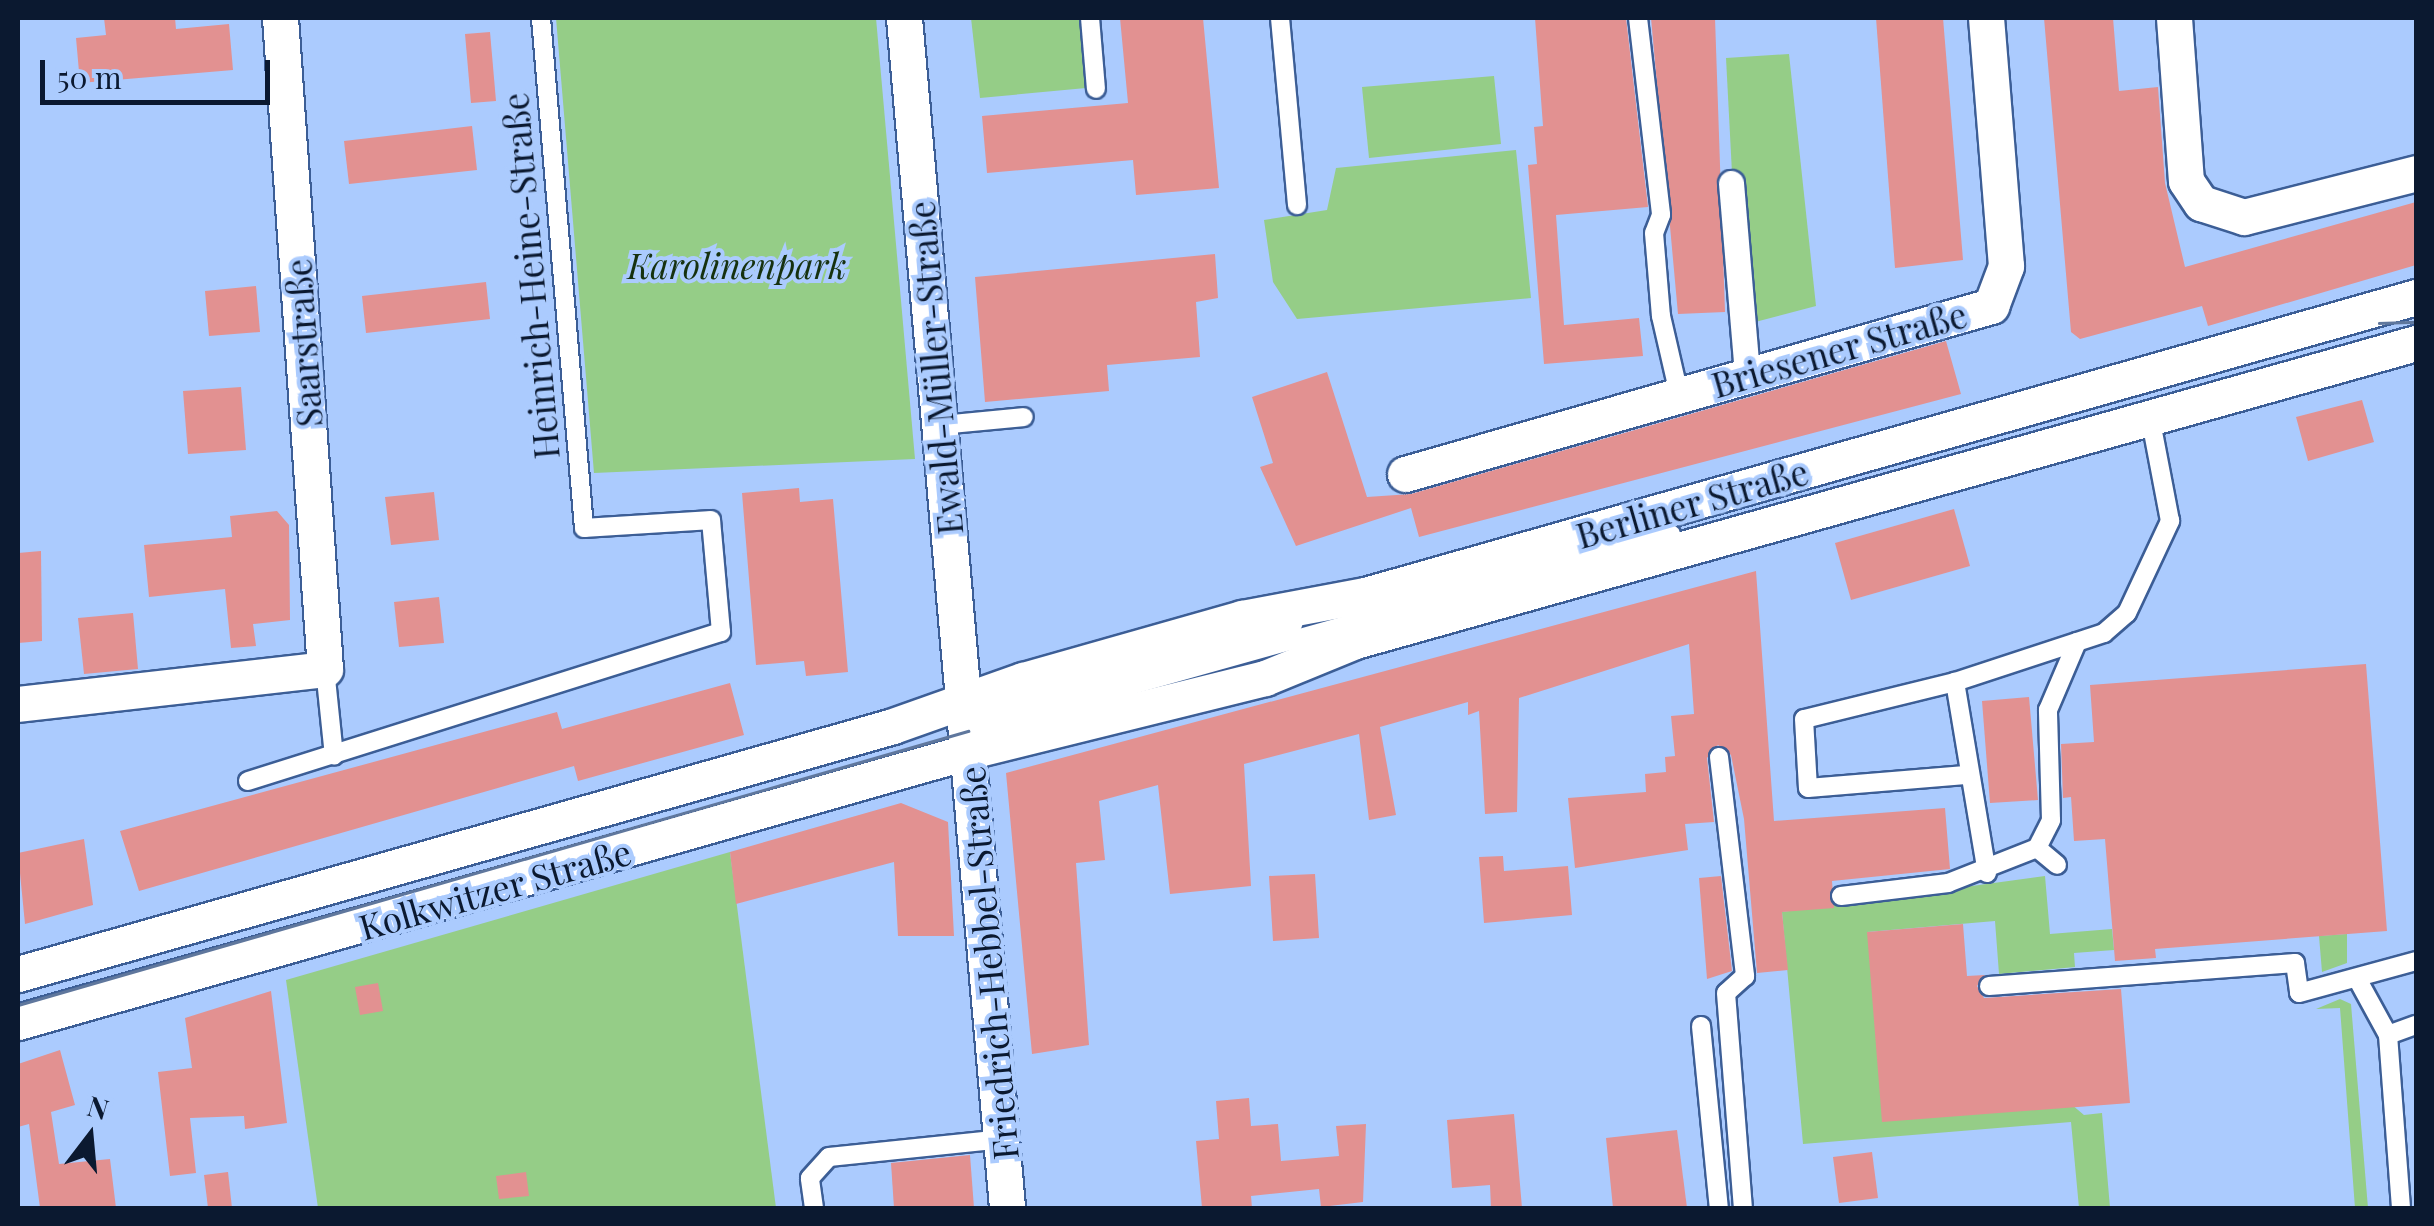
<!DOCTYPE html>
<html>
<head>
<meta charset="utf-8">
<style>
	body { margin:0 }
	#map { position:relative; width:2434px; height:1226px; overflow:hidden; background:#abcbfe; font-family:"Playfair Display",serif }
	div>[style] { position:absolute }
	.green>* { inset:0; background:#95cd87 }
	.building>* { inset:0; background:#e29191 }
	.roads { filter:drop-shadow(2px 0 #3c5e96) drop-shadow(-2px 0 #3c5e96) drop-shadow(0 2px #3c5e96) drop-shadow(0 -2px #3c5e96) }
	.service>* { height:18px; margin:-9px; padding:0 9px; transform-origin:9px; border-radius:9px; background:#fff }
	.pedestrian>* { height:25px; margin:-12.5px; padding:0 12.5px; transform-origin:12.5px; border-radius:12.5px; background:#fff }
	.minor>* { height:35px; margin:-17.5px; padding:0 17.5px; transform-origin:17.5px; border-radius:17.5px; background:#fff }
	.tram>* { height:2.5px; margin:-1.25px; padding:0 1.25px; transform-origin:1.25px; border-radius:1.25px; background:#5f779d }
	span { translate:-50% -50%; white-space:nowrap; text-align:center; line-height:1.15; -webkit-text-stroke:8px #abcbfe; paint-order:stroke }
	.park-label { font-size:35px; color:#16310f; font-style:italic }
	.street-label { font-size:35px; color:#0b1930 }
	.frame { position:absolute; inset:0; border:20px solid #0b1930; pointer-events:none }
	.north { position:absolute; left:40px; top:1086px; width:100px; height:100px; -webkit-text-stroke:8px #abcbfe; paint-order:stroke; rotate:16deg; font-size:28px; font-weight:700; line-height:40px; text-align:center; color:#0b1930 }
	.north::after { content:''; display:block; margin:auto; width:35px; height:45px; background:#0b1930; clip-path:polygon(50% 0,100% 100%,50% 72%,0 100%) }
	.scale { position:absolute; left:40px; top:60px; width:230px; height:45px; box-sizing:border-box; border:5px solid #0b1930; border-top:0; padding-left:12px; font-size:30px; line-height:35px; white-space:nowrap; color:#0b1930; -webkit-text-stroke:8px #abcbfe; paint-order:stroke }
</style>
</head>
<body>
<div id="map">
	<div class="green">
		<i style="clip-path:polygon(556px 18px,876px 18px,915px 459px,594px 473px)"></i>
		<i style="clip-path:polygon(971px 18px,1079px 18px,1086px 88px,980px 98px)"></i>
		<i style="clip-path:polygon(1789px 54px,1816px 306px,1740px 326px,1726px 58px)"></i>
		<i style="clip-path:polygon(1494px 76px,1501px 144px,1369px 158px,1362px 87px)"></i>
		<i style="clip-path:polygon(1516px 150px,1531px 298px,1297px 319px,1273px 282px,1264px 220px,1327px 210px,1336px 168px)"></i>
		<i style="clip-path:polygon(730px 852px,776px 1208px,318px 1208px,286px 980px)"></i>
		<i style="clip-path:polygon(2045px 876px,2050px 934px,2112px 929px,2114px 950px,2074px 953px,2075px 967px,1999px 974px,1995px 921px,1867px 932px,2084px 1115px,2102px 1113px,2110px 1208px,2079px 1208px,2071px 1122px,1803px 1144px,1782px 912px)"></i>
		<i style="clip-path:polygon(2347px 934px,2347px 963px,2322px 972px,2319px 936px)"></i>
		<i style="clip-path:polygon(2340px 999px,2351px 1004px,2368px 1208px,2355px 1208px,2340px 1008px,2316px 1009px)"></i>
	</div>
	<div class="building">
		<i style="clip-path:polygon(104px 18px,175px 18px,176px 29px,229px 24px,233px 70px,80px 83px,76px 38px,106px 35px)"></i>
		<i style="clip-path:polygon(1120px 18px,1203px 18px,1219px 188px,1136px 195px,1133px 160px,987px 173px,982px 116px,1128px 103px)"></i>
		<i style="clip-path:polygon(1535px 18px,1626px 18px,1648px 207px,1556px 215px,1564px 325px,1639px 318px,1643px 356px,1544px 364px,1528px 165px,1537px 164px,1534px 127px,1543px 126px)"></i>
		<i style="clip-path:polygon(1651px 18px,1715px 18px,1725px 312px,1678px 314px)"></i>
		<i style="clip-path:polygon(1876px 18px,1943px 18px,1963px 260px,1895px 268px)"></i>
		<i style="clip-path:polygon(2044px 18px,2113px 18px,2119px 91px,2158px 87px,2165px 183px,2185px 267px,2416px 202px,2416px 265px,2208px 326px,2202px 306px,2080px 339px,2071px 332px)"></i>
		<i style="clip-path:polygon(490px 32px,496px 101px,471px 103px,465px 34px)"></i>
		<i style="clip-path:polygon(472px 126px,477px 170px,349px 184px,344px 141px)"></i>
		<i style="clip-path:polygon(1215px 254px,1218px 298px,1196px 302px,1200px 357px,1107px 365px,1109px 391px,985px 402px,975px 277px)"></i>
		<i style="clip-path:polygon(486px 282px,490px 319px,366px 333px,362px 296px)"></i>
		<i style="clip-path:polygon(256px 286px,260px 332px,209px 336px,205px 291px)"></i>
		<i style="clip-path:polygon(1946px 341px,1961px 394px,1419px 537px,1411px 508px,1296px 546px,1260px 467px,1273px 463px,1252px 397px,1327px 372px,1367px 497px,1411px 494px)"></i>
		<i style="clip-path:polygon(241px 387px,246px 450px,188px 454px,183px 391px)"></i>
		<i style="clip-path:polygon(2362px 400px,2374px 442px,2308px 461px,2296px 417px)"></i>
		<i style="clip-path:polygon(799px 488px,800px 502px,833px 499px,848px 672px,806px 676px,804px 661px,756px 665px,742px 493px)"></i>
		<i style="clip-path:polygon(434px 492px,439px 540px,391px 545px,385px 497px)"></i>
		<i style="clip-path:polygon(1954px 509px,1970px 566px,1851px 600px,1835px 543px)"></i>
		<i style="clip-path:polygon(277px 511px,289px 525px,290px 620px,253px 624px,256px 646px,231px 648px,225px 589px,149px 597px,144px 545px,232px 537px,230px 516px)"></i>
		<i style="clip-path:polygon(41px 551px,42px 641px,18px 643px,18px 553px)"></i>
		<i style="clip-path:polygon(1756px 571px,1774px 821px,1945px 808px,1950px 869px,1832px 881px,1834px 908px,1782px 912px,1788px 970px,1757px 973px,1744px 819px,1731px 755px,1718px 745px,1707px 758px,1714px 822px,1685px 824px,1688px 850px,1575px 868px,1568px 798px,1646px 792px,1645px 774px,1666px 772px,1665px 757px,1675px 756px,1671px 716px,1694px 714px,1689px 644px,1519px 698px,1517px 812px,1485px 814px,1479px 711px,1468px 715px,1468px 702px,1380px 727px,1396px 815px,1369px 820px,1359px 734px,1244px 764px,1251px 886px,1170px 894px,1158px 785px,1099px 801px,1105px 860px,1076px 863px,1089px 1045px,1032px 1054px,1006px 773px)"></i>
		<i style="clip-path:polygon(439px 597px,444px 643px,399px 647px,394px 602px)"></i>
		<i style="clip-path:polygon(133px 613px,138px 669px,84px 674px,78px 618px)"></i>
		<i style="clip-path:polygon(2366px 664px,2387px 931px,2155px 949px,2156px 958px,2115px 961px,2105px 839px,2074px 841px,2071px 797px,2063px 798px,2061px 744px,2094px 742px,2090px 685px)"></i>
		<i style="clip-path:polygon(730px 683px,744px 735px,578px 781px,574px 766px,139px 891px,120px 831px,557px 712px,562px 729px)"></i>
		<i style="clip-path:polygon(2029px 697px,2038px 800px,1990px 803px,1982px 701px)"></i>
		<i style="clip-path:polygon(901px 803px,948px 822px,954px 936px,898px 936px,894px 862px,736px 904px,730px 852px)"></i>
		<i style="clip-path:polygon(84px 839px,93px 905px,25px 924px,18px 853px)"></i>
		<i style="clip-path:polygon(1503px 856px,1504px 871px,1568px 866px,1572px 915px,1484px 923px,1479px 857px)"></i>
		<i style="clip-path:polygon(1315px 874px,1319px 938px,1273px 941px,1269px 876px)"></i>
		<i style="clip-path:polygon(1721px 876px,1732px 971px,1707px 979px,1699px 878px)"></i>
		<i style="clip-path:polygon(1963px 924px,1967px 976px,1985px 975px,1977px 986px,1984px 998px,2121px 989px,2130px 1103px,1882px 1122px,1867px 932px)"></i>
		<i style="clip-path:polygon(378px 983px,383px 1011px,360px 1015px,355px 987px)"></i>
		<i style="clip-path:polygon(271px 991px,287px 1123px,245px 1129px,244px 1116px,190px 1118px,196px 1173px,170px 1176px,158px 1072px,192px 1068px,185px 1018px)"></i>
		<i style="clip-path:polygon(60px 1050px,75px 1105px,51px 1112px,59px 1164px,110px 1159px,116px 1208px,40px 1208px,29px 1124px,18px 1127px,18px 1064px)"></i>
		<i style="clip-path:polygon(1249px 1098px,1251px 1126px,1278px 1124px,1281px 1161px,1339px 1156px,1336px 1126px,1366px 1124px,1363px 1202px,1321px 1207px,1319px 1189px,1251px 1196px,1252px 1208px,1202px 1208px,1196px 1141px,1219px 1139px,1216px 1101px)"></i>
		<i style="clip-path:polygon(1514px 1114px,1522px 1208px,1491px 1208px,1490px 1185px,1452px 1188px,1447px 1120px)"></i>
		<i style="clip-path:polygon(1677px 1130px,1687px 1208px,1613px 1208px,1606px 1138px)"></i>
		<i style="clip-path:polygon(1872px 1152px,1878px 1198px,1839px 1203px,1833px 1157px)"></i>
		<i style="clip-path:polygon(970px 1155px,974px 1208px,894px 1208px,891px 1163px)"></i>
		<i style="clip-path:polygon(228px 1172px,232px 1208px,208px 1208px,204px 1175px)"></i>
		<i style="clip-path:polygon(526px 1172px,529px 1196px,499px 1199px,496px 1176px)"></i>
	</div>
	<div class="roads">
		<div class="service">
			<i style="left:1090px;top:18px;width:71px;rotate:85.2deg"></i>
			<i style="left:1280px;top:18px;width:188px;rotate:84.8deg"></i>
			<i style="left:1638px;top:18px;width:198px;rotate:83.3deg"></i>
			<i style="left:1661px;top:215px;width:19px;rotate:111deg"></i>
			<i style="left:1654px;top:233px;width:83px;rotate:85.2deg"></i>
			<i style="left:1661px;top:316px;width:80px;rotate:77deg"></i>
			<i style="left:941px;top:425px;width:83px;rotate:-5.5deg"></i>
			<i style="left:325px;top:669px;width:87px;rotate:84.1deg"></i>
			<i style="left:1955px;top:682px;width:155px;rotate:166.2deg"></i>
			<i style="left:1804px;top:719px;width:69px;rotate:86.7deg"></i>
			<i style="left:1808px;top:788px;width:158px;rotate:-4.7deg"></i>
			<i style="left:963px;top:720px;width:344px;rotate:-16.2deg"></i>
			<i style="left:968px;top:731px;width:730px;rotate:-15.65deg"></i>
			<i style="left:1719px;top:757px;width:221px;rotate:83.2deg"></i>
			<i style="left:1745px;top:976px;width:25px;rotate:138deg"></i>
			<i style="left:1726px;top:993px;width:216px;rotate:85.5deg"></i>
			<i style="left:248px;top:781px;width:496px;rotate:-17.5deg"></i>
			<i style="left:721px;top:632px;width:112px;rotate:-95.1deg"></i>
			<i style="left:711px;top:520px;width:127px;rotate:176.4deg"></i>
			<i style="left:584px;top:528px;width:512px;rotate:-94.82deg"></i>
			<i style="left:2037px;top:848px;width:26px;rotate:40deg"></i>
			<i style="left:1987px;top:873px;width:194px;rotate:-99.5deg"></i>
			<i style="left:1955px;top:682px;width:157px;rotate:-18.2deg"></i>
			<i style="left:2104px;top:633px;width:30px;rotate:-41deg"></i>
			<i style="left:2127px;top:613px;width:102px;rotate:-64.9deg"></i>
			<i style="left:2170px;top:521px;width:107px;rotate:-100.8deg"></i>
			<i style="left:1841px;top:896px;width:108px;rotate:-6.9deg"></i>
			<i style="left:1948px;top:883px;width:96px;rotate:-21.5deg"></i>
			<i style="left:2037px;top:848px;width:31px;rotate:-63deg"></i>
			<i style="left:2051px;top:820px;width:110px;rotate:-91.6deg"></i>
			<i style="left:2048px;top:710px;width:74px;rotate:-66.9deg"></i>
			<i style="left:2359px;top:982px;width:60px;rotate:61.3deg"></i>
			<i style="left:2388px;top:1035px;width:173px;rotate:85.7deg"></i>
			<i style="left:1989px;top:986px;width:307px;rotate:-4.3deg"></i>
			<i style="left:2295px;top:963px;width:30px;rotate:82deg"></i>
			<i style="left:2299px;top:993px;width:121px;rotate:-15.3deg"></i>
			<i style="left:1701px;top:1026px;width:183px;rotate:84.4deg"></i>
			<i style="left:2388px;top:1035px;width:30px;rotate:-20deg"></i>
			<i style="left:814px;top:1208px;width:30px;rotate:-98deg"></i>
			<i style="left:810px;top:1178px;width:28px;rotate:-48deg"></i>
			<i style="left:829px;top:1157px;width:175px;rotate:-5.9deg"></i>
		</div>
		<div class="pedestrian">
			<i style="left:1731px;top:183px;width:193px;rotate:85.2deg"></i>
		</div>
		<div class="minor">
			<i style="left:904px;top:18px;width:1194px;rotate:85.05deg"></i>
			<i style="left:2174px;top:18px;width:163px;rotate:85.8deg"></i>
			<i style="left:2186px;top:181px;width:27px;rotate:56deg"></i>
			<i style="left:2201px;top:203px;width:45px;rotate:18deg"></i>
			<i style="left:2244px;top:217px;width:178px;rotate:-14.3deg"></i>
			<i style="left:1405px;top:474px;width:610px;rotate:-16deg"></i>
			<i style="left:1991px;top:306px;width:43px;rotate:-69.4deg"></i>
			<i style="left:2006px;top:266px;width:249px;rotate:-94.6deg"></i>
			<i style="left:18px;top:704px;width:309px;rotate:-6.5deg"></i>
			<i style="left:325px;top:669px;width:653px;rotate:-93.95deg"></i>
			<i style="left:18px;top:974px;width:909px;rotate:-15.82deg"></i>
			<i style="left:893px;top:726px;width:138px;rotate:-19.5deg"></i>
			<i style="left:1023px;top:680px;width:228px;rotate:-15.8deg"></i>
			<i style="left:1242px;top:618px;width:125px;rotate:-10.6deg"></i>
			<i style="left:1365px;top:595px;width:1092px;rotate:-15.83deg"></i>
			<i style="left:18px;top:1022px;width:990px;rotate:-15.89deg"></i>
			<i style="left:970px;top:751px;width:304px;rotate:-13.9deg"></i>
			<i style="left:1265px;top:678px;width:97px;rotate:-22.3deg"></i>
			<i style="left:1355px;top:641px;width:1102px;rotate:-15.69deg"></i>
		</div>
	</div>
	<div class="tram">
		<i style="left:2379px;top:323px;width:37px;rotate:-2deg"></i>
		<i style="left:18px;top:1005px;width:989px;rotate:-16.09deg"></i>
	</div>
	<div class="park-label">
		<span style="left:737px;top:265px">Karolinenpark</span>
	</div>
	<div class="street-label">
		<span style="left:530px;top:276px;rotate:-95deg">Heinrich-Heine-Straße</span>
		<span style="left:303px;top:343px;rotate:-94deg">Saarstraße</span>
		<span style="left:1839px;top:349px;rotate:-16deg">Briesener Straße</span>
		<span style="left:935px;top:368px;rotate:-95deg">Ewald-Müller-Straße</span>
		<span style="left:1692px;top:503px;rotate:-16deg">Berliner Straße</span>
		<span style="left:495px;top:889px;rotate:-16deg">Kolkwitzer Straße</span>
		<span style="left:988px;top:963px;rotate:-95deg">Friedrich-Hebbel-Straße</span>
	</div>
	<div class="frame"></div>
	<div class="north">N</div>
	<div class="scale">50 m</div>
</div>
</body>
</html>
